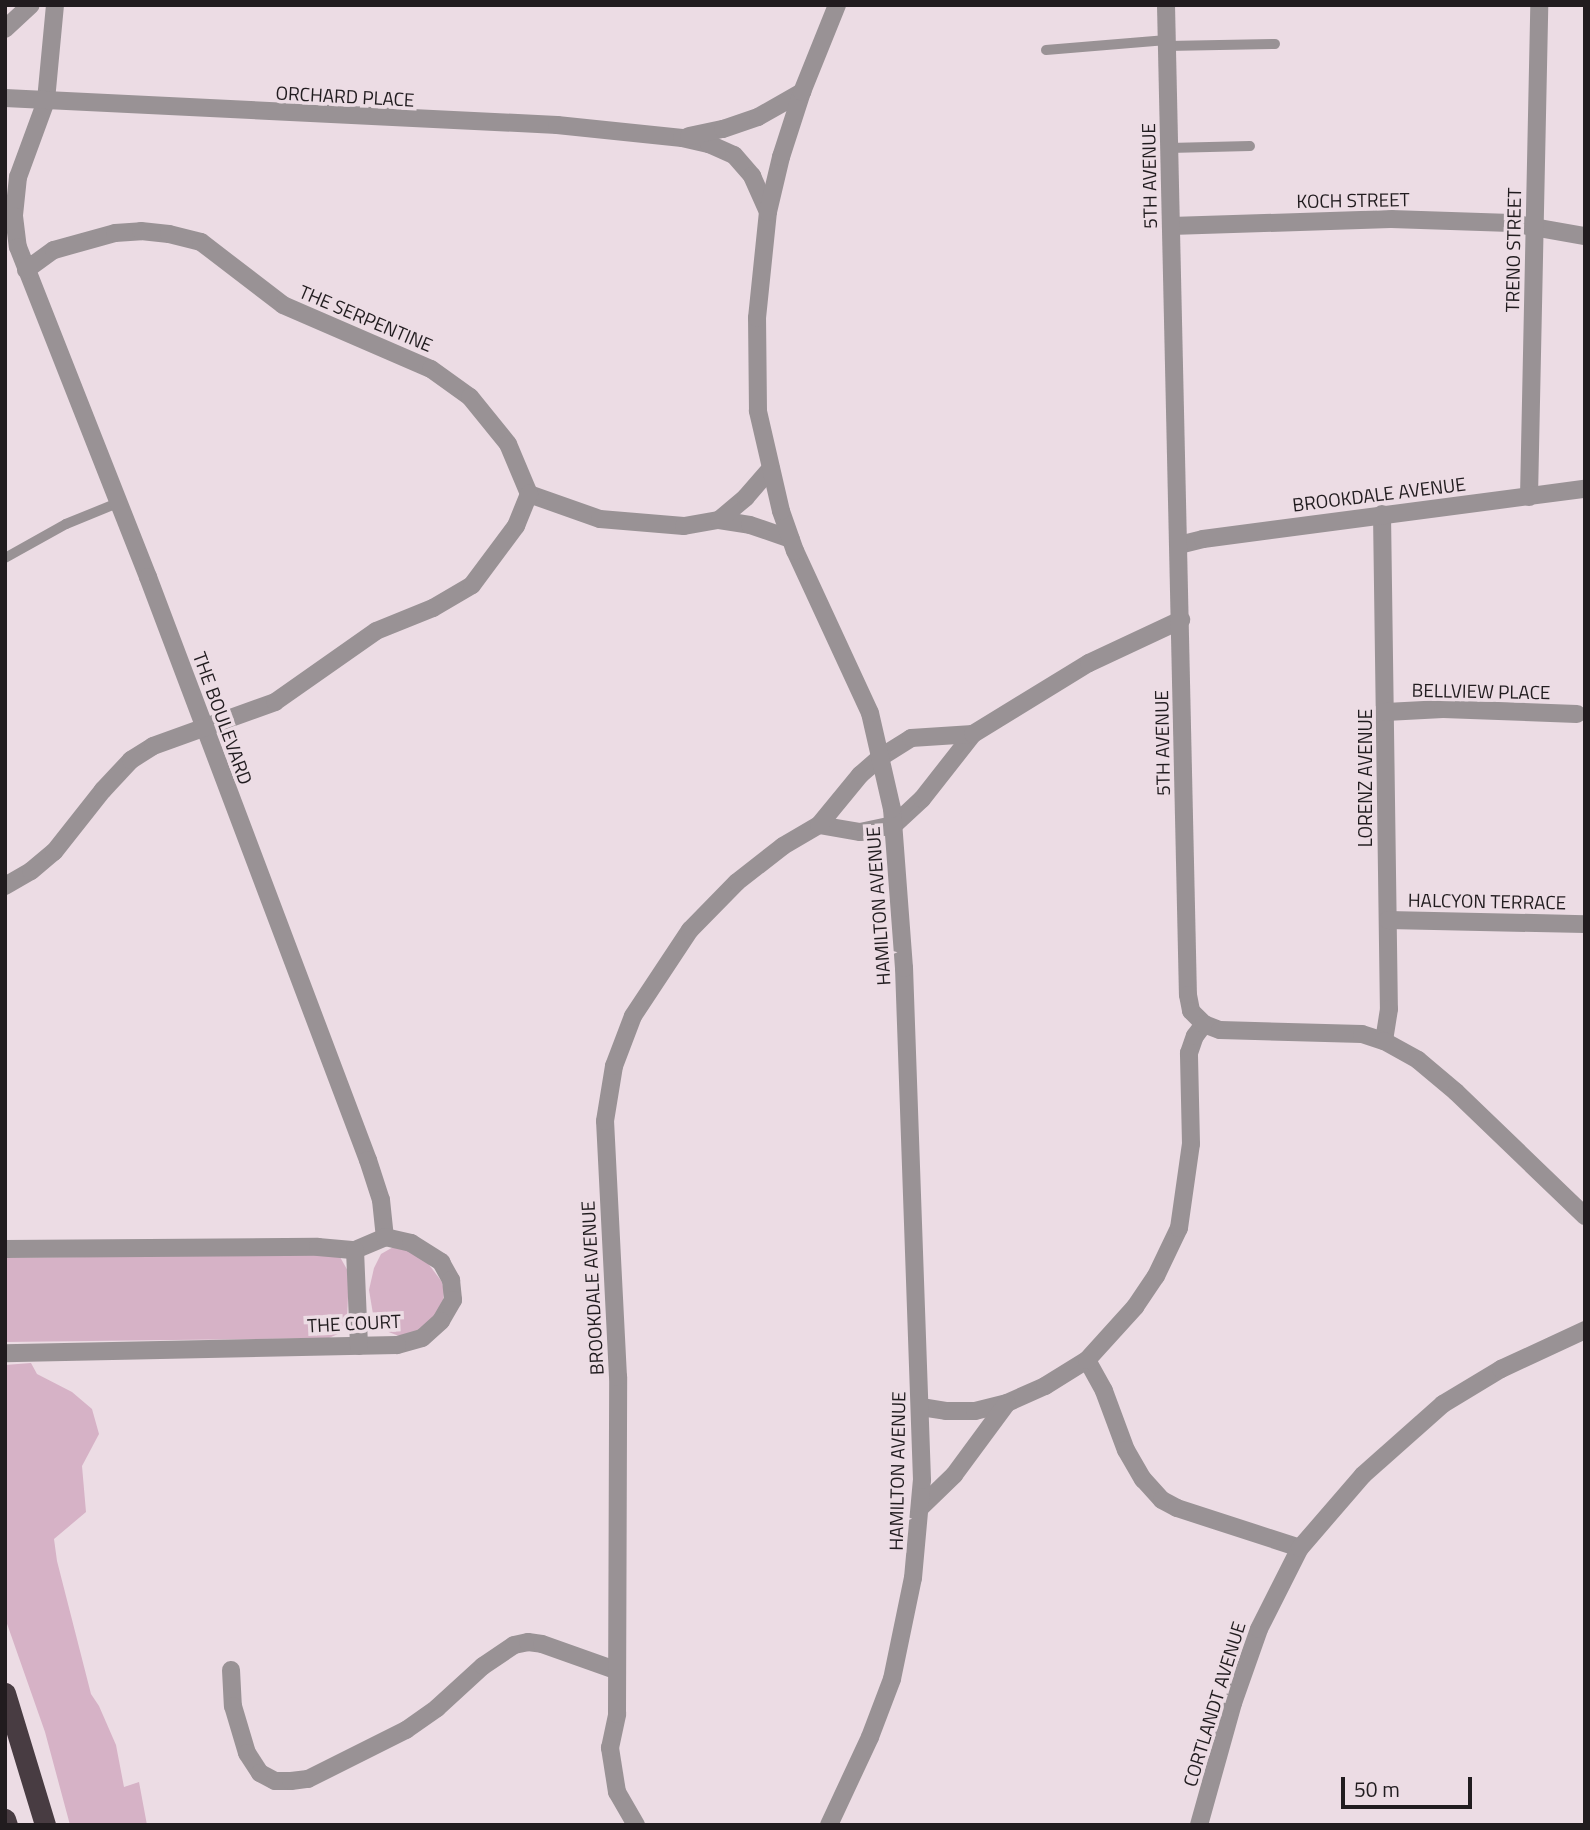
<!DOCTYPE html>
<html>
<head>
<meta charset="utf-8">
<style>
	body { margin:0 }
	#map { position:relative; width:1590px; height:1830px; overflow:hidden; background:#ecdce4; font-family:"Titillium Web",sans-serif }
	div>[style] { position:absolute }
	.green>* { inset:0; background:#d6b2c6 }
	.service>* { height:10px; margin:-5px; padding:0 5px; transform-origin:5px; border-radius:5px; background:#999295 }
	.minor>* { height:18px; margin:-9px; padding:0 9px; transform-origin:9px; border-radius:9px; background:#999295 }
	.tertiary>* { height:18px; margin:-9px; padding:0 9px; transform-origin:9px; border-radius:9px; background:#999295 }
	.motorway>* { height:21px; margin:-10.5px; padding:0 10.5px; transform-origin:10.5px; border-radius:10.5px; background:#483c42 }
	span { translate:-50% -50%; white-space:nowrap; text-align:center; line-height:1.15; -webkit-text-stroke:7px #ecdce4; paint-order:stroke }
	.street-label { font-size:19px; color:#211c1f }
	.frame { position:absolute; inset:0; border:7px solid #211c1f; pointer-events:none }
	.scale { position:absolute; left:1341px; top:1777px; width:131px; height:32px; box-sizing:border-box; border:4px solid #211c1f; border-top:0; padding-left:9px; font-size:21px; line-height:24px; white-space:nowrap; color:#211c1f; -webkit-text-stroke:5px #ecdce4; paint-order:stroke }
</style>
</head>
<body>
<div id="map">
	<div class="green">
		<i style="clip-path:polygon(395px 1246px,410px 1250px,427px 1262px,442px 1282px,444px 1292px,442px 1309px,426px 1328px,399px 1336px,386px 1331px,373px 1314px,369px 1290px,374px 1268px,381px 1254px)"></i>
		<i style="clip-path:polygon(329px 1254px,340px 1257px,349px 1273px,347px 1320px,340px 1333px,329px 1338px,5px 1342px,5px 1258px)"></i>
		<i style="clip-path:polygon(31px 1363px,37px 1374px,72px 1392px,92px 1409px,99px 1434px,82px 1466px,86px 1512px,54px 1539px,57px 1561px,91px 1694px,99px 1706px,116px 1745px,124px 1787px,139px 1782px,147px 1825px,70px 1825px,45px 1732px,5px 1618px,5px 1365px)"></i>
	</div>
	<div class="service">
		<i style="left:1167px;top:46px;width:108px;rotate:-1.1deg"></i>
		<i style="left:1046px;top:50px;width:121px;rotate:-4.7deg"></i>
		<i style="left:1169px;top:148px;width:81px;rotate:-1.4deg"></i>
		<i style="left:5px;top:558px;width:70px;rotate:-29.1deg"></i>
		<i style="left:66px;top:524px;width:58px;rotate:-22.2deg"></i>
	</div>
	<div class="minor">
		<i style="left:55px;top:5px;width:96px;rotate:95.4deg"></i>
		<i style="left:46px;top:101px;width:81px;rotate:110.2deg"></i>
		<i style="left:18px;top:177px;width:39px;rotate:96deg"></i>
		<i style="left:14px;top:216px;width:31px;rotate:83deg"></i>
		<i style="left:18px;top:247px;width:355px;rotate:68.5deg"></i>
		<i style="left:148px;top:577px;width:623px;rotate:69.33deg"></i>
		<i style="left:368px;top:1160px;width:42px;rotate:72deg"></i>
		<i style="left:381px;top:1200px;width:37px;rotate:84deg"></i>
		<i style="left:5px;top:29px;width:35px;rotate:-43deg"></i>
		<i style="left:5px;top:98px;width:553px;rotate:2.8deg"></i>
		<i style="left:557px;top:125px;width:126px;rotate:5.9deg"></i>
		<i style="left:682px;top:138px;width:28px;rotate:13deg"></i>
		<i style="left:709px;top:144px;width:27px;rotate:24deg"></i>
		<i style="left:734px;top:155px;width:28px;rotate:49deg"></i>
		<i style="left:752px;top:176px;width:39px;rotate:66deg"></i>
		<i style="left:689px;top:136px;width:35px;rotate:-12deg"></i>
		<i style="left:723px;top:129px;width:37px;rotate:-19deg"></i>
		<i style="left:758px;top:117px;width:51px;rotate:-29.6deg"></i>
		<i style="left:1171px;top:226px;width:220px;rotate:-1.8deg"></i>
		<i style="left:1391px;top:219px;width:120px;rotate:1.9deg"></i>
		<i style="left:1511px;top:223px;width:75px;rotate:10deg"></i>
		<i style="left:26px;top:270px;width:34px;rotate:-36deg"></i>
		<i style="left:54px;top:250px;width:63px;rotate:-15.6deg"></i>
		<i style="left:115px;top:233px;width:26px;rotate:-4deg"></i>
		<i style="left:141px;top:231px;width:28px;rotate:6deg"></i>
		<i style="left:169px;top:234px;width:33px;rotate:14deg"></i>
		<i style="left:201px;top:242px;width:103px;rotate:37.5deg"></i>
		<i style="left:283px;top:305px;width:161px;rotate:23.4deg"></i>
		<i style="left:431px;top:369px;width:48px;rotate:35.7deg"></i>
		<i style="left:470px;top:397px;width:60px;rotate:51deg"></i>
		<i style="left:508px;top:444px;width:54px;rotate:67.2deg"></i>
		<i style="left:529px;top:494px;width:75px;rotate:19.4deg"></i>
		<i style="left:600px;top:519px;width:84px;rotate:4.8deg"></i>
		<i style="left:684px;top:526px;width:36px;rotate:-10deg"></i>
		<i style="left:719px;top:520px;width:31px;rotate:9deg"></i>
		<i style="left:750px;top:525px;width:43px;rotate:18.9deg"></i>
		<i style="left:1529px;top:497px;width:492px;rotate:-88.8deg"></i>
		<i style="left:1382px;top:514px;width:495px;rotate:89.2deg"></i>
		<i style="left:1389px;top:1009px;width:32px;rotate:99deg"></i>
		<i style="left:719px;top:520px;width:35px;rotate:-40deg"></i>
		<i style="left:746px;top:497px;width:38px;rotate:-49deg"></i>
		<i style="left:1179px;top:545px;width:25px;rotate:-14deg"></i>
		<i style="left:1203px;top:539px;width:385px;rotate:-7.5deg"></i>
		<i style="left:1386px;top:712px;width:57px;rotate:-3deg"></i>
		<i style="left:1443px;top:709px;width:134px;rotate:2.1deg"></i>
		<i style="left:819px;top:825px;width:42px;rotate:9.7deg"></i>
		<i style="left:860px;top:832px;width:35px;rotate:-12deg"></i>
		<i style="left:894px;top:825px;width:38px;rotate:-43deg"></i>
		<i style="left:922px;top:799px;width:83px;rotate:-51.9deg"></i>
		<i style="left:5px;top:886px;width:30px;rotate:-30deg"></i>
		<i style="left:31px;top:871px;width:30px;rotate:-40deg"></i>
		<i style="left:54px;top:852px;width:79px;rotate:-51.7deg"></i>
		<i style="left:103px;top:790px;width:41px;rotate:-47deg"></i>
		<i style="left:131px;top:760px;width:26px;rotate:-32deg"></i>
		<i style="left:153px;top:746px;width:130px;rotate:-19.8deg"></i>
		<i style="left:275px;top:702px;width:123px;rotate:-35.1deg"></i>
		<i style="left:376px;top:631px;width:61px;rotate:-22deg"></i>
		<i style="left:433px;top:608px;width:45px;rotate:-30.5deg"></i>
		<i style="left:472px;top:585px;width:74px;rotate:-53.3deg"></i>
		<i style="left:516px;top:526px;width:35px;rotate:-68deg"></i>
		<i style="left:1388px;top:920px;width:197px;rotate:1.2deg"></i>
		<i style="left:5px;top:1249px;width:313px;rotate:-0.4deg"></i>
		<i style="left:318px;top:1247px;width:37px;rotate:5deg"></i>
		<i style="left:355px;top:1250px;width:33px;rotate:-23deg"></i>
		<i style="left:385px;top:1237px;width:27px;rotate:13deg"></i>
		<i style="left:411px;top:1243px;width:36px;rotate:32deg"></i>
		<i style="left:441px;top:1262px;width:21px;rotate:61deg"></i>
		<i style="left:451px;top:1280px;width:20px;rotate:84deg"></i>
		<i style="left:453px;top:1300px;width:24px;rotate:120deg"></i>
		<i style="left:441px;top:1321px;width:25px;rotate:138deg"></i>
		<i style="left:422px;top:1338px;width:26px;rotate:164deg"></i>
		<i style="left:397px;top:1345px;width:392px;rotate:178.8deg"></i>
		<i style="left:355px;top:1250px;width:96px;rotate:87.6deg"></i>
		<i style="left:1087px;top:1360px;width:35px;rotate:61deg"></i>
		<i style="left:1104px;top:1391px;width:63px;rotate:69.6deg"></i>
		<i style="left:1126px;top:1450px;width:34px;rotate:60deg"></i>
		<i style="left:1143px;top:1479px;width:28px;rotate:48deg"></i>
		<i style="left:1162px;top:1500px;width:17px;rotate:28deg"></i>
		<i style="left:1177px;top:1508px;width:129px;rotate:18deg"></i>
		<i style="left:921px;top:1407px;width:25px;rotate:9deg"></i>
		<i style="left:946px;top:1411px;width:29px"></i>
		<i style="left:975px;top:1411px;width:33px;rotate:-14deg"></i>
		<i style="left:1007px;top:1403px;width:42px;rotate:-24.1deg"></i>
		<i style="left:1045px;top:1386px;width:49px;rotate:-31.8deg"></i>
		<i style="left:1087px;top:1360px;width:72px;rotate:-47.8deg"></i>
		<i style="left:1135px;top:1307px;width:37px;rotate:-56deg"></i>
		<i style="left:1156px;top:1276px;width:53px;rotate:-64.4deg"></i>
		<i style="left:1179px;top:1228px;width:85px;rotate:-81.9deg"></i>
		<i style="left:1191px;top:1144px;width:91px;rotate:-91.3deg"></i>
		<i style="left:1189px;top:1053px;width:18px;rotate:-71deg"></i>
		<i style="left:1195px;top:1036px;width:15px;rotate:-53deg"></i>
		<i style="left:921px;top:1507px;width:46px;rotate:-44.1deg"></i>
		<i style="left:954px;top:1475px;width:89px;rotate:-53.6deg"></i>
		<i style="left:231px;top:1670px;width:36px;rotate:87deg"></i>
		<i style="left:233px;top:1706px;width:49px;rotate:73.4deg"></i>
		<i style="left:247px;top:1753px;width:24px;rotate:57deg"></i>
		<i style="left:260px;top:1773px;width:17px;rotate:28deg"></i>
		<i style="left:275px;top:1781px;width:16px"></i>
		<i style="left:291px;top:1781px;width:17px;rotate:-7deg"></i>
		<i style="left:308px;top:1779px;width:110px;rotate:-26.6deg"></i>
		<i style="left:406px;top:1730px;width:38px;rotate:-35deg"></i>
		<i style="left:437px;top:1708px;width:62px;rotate:-42.4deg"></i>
		<i style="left:483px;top:1666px;width:37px;rotate:-34deg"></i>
		<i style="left:514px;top:1645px;width:14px;rotate:-12deg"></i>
		<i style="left:528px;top:1642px;width:14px;rotate:8deg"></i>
		<i style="left:542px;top:1644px;width:77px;rotate:19.6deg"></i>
		<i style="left:636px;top:1825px;width:38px;rotate:-120deg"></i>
		<i style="left:617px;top:1792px;width:45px;rotate:-99deg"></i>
		<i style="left:610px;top:1748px;width:35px;rotate:-78deg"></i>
		<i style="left:617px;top:1714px;width:337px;rotate:-89.8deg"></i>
		<i style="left:618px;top:1377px;width:256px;rotate:-92.9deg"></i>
		<i style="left:605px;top:1121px;width:56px;rotate:-80.7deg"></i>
		<i style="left:614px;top:1066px;width:53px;rotate:-69.2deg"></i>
		<i style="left:633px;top:1016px;width:103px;rotate:-56.5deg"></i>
		<i style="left:690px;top:930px;width:67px;rotate:-45.6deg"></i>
		<i style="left:737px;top:882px;width:58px;rotate:-38deg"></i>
		<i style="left:783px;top:846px;width:42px;rotate:-30.3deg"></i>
		<i style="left:819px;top:825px;width:65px;rotate:-50.6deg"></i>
		<i style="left:860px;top:775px;width:28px;rotate:-41deg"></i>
		<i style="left:881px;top:757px;width:36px;rotate:-32deg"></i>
		<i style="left:911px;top:738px;width:62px;rotate:-3.7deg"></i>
		<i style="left:973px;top:734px;width:136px;rotate:-31.5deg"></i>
		<i style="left:1089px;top:663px;width:102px;rotate:-25.1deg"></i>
		<i style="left:829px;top:1825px;width:97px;rotate:-65deg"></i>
		<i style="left:870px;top:1737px;width:62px;rotate:-69.2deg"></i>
		<i style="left:892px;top:1679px;width:103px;rotate:-78.3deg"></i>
		<i style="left:913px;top:1578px;width:98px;rotate:-84.8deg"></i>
		<i style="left:922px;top:1480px;width:512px;rotate:-92.01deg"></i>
		<i style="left:904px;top:968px;width:159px;rotate:-94.3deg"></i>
		<i style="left:892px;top:809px;width:98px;rotate:-102.9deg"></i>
		<i style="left:870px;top:713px;width:179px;rotate:-114.8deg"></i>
		<i style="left:795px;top:551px;width:42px;rotate:-109.3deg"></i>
		<i style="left:781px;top:511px;width:103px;rotate:-103deg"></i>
		<i style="left:758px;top:411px;width:93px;rotate:-90.6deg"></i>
		<i style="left:757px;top:318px;width:107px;rotate:-84.1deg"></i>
		<i style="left:768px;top:212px;width:57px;rotate:-76.7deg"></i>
		<i style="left:781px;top:157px;width:68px;rotate:-72.1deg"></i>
		<i style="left:802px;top:92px;width:94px;rotate:-68.1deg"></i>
		<i style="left:1199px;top:1825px;width:127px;rotate:-74.4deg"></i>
		<i style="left:1233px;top:1703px;width:78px;rotate:-70.6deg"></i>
		<i style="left:1259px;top:1629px;width:91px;rotate:-63.2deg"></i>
		<i style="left:1300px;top:1548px;width:96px;rotate:-49.2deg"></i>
		<i style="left:1363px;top:1475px;width:107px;rotate:-41.6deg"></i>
		<i style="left:1443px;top:1404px;width:68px;rotate:-31.1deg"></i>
		<i style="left:1501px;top:1369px;width:93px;rotate:-24.9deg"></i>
	</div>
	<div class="tertiary">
		<i style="left:1166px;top:5px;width:990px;rotate:88.73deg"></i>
		<i style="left:1188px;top:995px;width:16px;rotate:79deg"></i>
		<i style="left:1191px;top:1011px;width:18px;rotate:45deg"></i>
		<i style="left:1204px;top:1024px;width:17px;rotate:21deg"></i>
		<i style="left:1220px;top:1030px;width:142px;rotate:1.6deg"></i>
		<i style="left:1362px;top:1034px;width:23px;rotate:18deg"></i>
		<i style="left:1384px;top:1041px;width:39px;rotate:29deg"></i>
		<i style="left:1418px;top:1060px;width:50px;rotate:40.1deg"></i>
		<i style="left:1456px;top:1092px;width:179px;rotate:43.9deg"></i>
	</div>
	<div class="motorway">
		<i style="left:5px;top:1693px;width:138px;rotate:73.1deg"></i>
		<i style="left:5px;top:1819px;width:6px;rotate:72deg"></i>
	</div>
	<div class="street-label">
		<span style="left:345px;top:96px;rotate:3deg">ORCHARD PLACE</span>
		<span style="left:1149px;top:176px;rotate:-91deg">5TH AVENUE</span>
		<span style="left:1353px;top:200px;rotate:-1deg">KOCH STREET</span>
		<span style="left:1513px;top:250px;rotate:-89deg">TRENO STREET</span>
		<span style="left:366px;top:318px;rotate:23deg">THE SERPENTINE</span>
		<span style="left:1379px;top:494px;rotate:-7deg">BROOKDALE AVENUE</span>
		<span style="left:1481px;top:691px;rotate:1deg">BELLVIEW PLACE</span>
		<span style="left:223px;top:718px;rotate:70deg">THE BOULEVARD</span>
		<span style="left:1162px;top:743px;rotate:-91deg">5TH AVENUE</span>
		<span style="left:1365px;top:778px;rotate:-90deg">LORENZ AVENUE</span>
		<span style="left:1487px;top:901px;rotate:1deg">HALCYON TERRACE</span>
		<span style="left:878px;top:906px;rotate:-94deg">HAMILTON AVENUE</span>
		<span style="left:592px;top:1288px;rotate:-93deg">BROOKDALE AVENUE</span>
		<span style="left:354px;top:1323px;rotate:-3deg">THE COURT</span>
		<span style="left:897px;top:1471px;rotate:-89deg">HAMILTON AVENUE</span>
		<span style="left:1214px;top:1704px;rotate:-73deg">CORTLANDT AVENUE</span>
	</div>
	<div class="frame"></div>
	<div class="scale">50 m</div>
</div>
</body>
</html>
